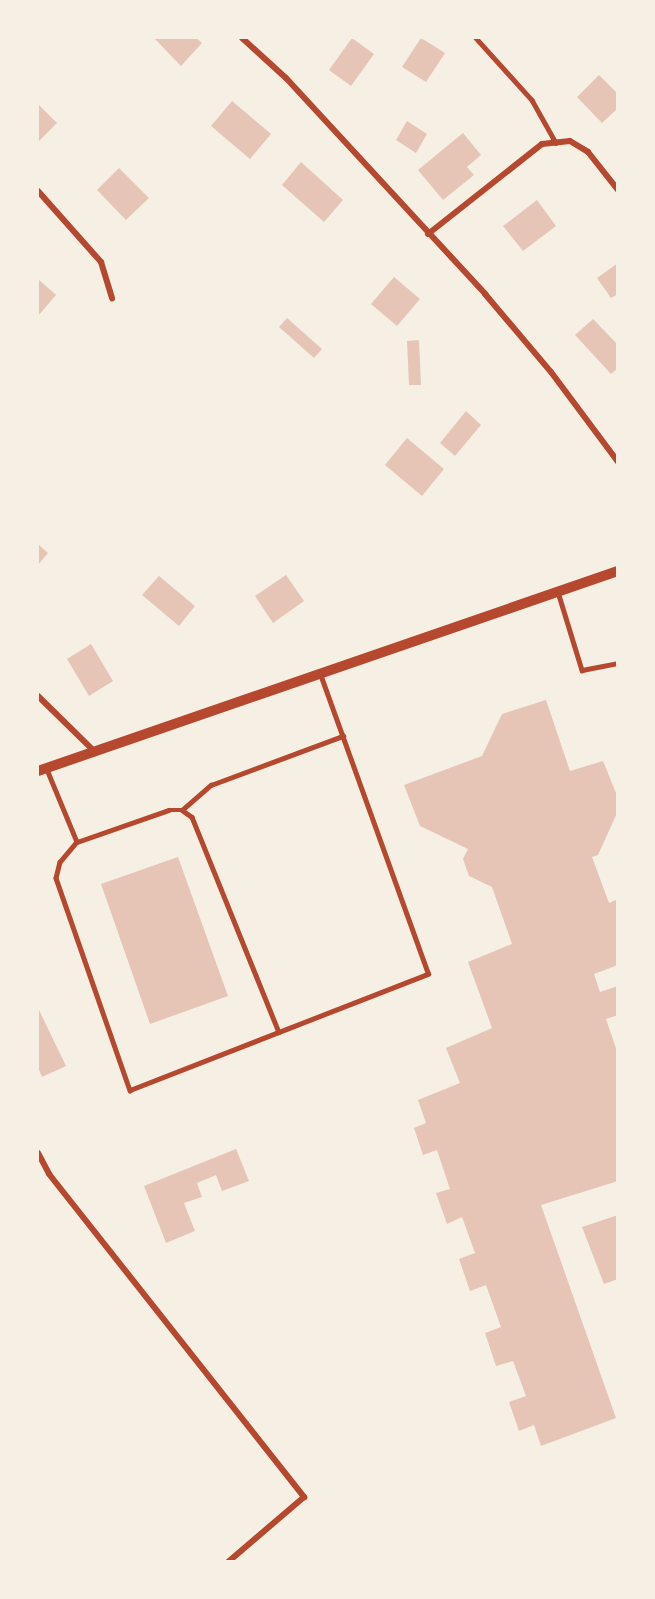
<!DOCTYPE html>
<html>
<head>
<meta charset="utf-8">
<style>
	body { margin:0 }
	#map { position:relative; width:655px; height:1599px; overflow:hidden; background:#f6efe4; font-family:"Exo 2",sans-serif }
	div>[style] { position:absolute }
	.building>* { inset:0; background:#e6c5b7 }
	.service>* { height:4.5px; margin:-2.25px; padding:0 2.25px; transform-origin:2.25px; border-radius:2.25px; background:#b5482f }
	.minor>* { height:6px; margin:-3px; padding:0 3px; transform-origin:3px; border-radius:3px; background:#b5482f }
	.tertiary>* { height:10px; margin:-5px; padding:0 5px; transform-origin:5px; border-radius:5px; background:#b5482f }
	span { translate:-50% -50%; white-space:nowrap; text-align:center; line-height:1.15; -webkit-text-stroke:4.5px #f6efe4; paint-order:stroke }
	.frame { position:absolute; inset:0; border:39px solid #f6efe4; pointer-events:none }
</style>
</head>
<body>
<div id="map">
	<div class="building">
		<i style="clip-path:polygon(154px 38px,196px 38px,202px 43px,181px 66px)"></i>
		<i style="clip-path:polygon(352px 38px,374px 54px,351px 86px,329px 70px)"></i>
		<i style="clip-path:polygon(421px 38px,445px 53px,426px 82px,402px 67px)"></i>
		<i style="clip-path:polygon(599px 75px,618px 94px,618px 108px,602px 123px,577px 97px)"></i>
		<i style="clip-path:polygon(232px 101px,271px 134px,250px 159px,211px 126px)"></i>
		<i style="clip-path:polygon(38px 104px,57px 123px,38px 142px)"></i>
		<i style="clip-path:polygon(407px 121px,427px 134px,416px 153px,396px 140px)"></i>
		<i style="clip-path:polygon(463px 133px,481px 155px,467px 167px,474px 175px,443px 200px,418px 170px)"></i>
		<i style="clip-path:polygon(301px 162px,343px 200px,324px 222px,282px 185px)"></i>
		<i style="clip-path:polygon(119px 168px,149px 198px,126px 220px,97px 190px)"></i>
		<i style="clip-path:polygon(537px 200px,556px 226px,523px 251px,503px 226px)"></i>
		<i style="clip-path:polygon(618px 263px,618px 294px,611px 298px,597px 278px)"></i>
		<i style="clip-path:polygon(394px 277px,420px 299px,397px 326px,371px 304px)"></i>
		<i style="clip-path:polygon(38px 279px,56px 295px,38px 316px)"></i>
		<i style="clip-path:polygon(287px 318px,322px 349px,314px 358px,279px 327px)"></i>
		<i style="clip-path:polygon(593px 319px,618px 345px,618px 368px,611px 374px,575px 335px)"></i>
		<i style="clip-path:polygon(419px 340px,421px 385px,409px 385px,407px 341px)"></i>
		<i style="clip-path:polygon(466px 411px,481px 425px,455px 456px,440px 443px)"></i>
		<i style="clip-path:polygon(407px 438px,444px 469px,422px 496px,385px 465px)"></i>
		<i style="clip-path:polygon(38px 544px,48px 553px,38px 565px)"></i>
		<i style="clip-path:polygon(286px 575px,304px 601px,273px 623px,255px 596px)"></i>
		<i style="clip-path:polygon(159px 576px,195px 606px,179px 626px,142px 595px)"></i>
		<i style="clip-path:polygon(91px 644px,113px 681px,89px 696px,67px 659px)"></i>
		<i style="clip-path:polygon(546px 700px,570px 771px,603px 761px,618px 798px,618px 811px,598px 855px,592px 857px,609px 903px,618px 899px,618px 965px,594px 974px,600px 992px,618px 986px,618px 1015px,606px 1019px,618px 1054px,618px 1181px,541px 1205px,616px 1418px,541px 1446px,534px 1425px,519px 1431px,509px 1402px,526px 1396px,513px 1361px,496px 1366px,485px 1333px,501px 1327px,486px 1285px,470px 1291px,459px 1259px,475px 1253px,462px 1217px,447px 1224px,436px 1193px,450px 1189px,437px 1150px,423px 1155px,414px 1128px,426px 1123px,418px 1100px,460px 1083px,446px 1048px,492px 1028px,468px 962px,512px 944px,492px 887px,469px 876px,463px 859px,468px 849px,420px 826px,404px 785px,482px 756px,502px 714px)"></i>
		<i style="clip-path:polygon(178px 857px,228px 996px,150px 1024px,101px 884px)"></i>
		<i style="clip-path:polygon(39px 1010px,66px 1066px,42px 1077px,38px 1067px)"></i>
		<i style="clip-path:polygon(236px 1149px,249px 1181px,222px 1191px,216px 1175px,197px 1183px,202px 1197px,184px 1203px,195px 1231px,166px 1243px,144px 1186px)"></i>
		<i style="clip-path:polygon(618px 1215px,618px 1279px,604px 1284px,582px 1227px)"></i>
	</div>
	<div class="service">
		<i style="left:476px;top:38px;width:84px;rotate:47.9deg"></i>
		<i style="left:532px;top:100px;width:49px;rotate:60.8deg"></i>
		<i style="left:558px;top:592px;width:82px;rotate:72.9deg"></i>
		<i style="left:582px;top:670px;width:37px;rotate:-11deg"></i>
		<i style="left:46px;top:767px;width:81px;rotate:67.5deg"></i>
		<i style="left:77px;top:842px;width:26px;rotate:130deg"></i>
		<i style="left:60px;top:862px;width:16px;rotate:104deg"></i>
		<i style="left:56px;top:878px;width:225px;rotate:70.8deg"></i>
		<i style="left:130px;top:1090px;width:320px;rotate:-21.3deg"></i>
		<i style="left:428px;top:974px;width:319px;rotate:-109.8deg"></i>
		<i style="left:182px;top:810px;width:38px;rotate:-41deg"></i>
		<i style="left:211px;top:785px;width:141px;rotate:-20.4deg"></i>
		<i style="left:77px;top:842px;width:97px;rotate:-19.2deg"></i>
		<i style="left:169px;top:810px;width:13px"></i>
		<i style="left:182px;top:810px;width:12px;rotate:35deg"></i>
		<i style="left:192px;top:817px;width:232px;rotate:68deg"></i>
	</div>
	<div class="minor">
		<i style="left:242px;top:38px;width:59px;rotate:42.3deg"></i>
		<i style="left:286px;top:78px;width:294px;rotate:47.3deg"></i>
		<i style="left:485px;top:294px;width:102px;rotate:49.8deg"></i>
		<i style="left:551px;top:372px;width:112px;rotate:53.3deg"></i>
		<i style="left:38px;top:191px;width:95px;rotate:48.4deg"></i>
		<i style="left:101px;top:262px;width:38px;rotate:73deg"></i>
		<i style="left:428px;top:234px;width:145px;rotate:-38.3deg"></i>
		<i style="left:542px;top:144px;width:28px;rotate:-6deg"></i>
		<i style="left:570px;top:141px;width:21px;rotate:31deg"></i>
		<i style="left:588px;top:152px;width:48px;rotate:51.7deg"></i>
		<i style="left:38px;top:696px;width:78px;rotate:44.5deg"></i>
		<i style="left:38px;top:1153px;width:24px;rotate:62deg"></i>
		<i style="left:49px;top:1174px;width:412px;rotate:51.7deg"></i>
		<i style="left:304px;top:1497px;width:100px;rotate:139.5deg"></i>
	</div>
	<div class="tertiary">
		<i style="left:38px;top:771px;width:614px;rotate:-19.03deg"></i>
	</div>
	<div class="frame"></div>
</div>
</body>
</html>
